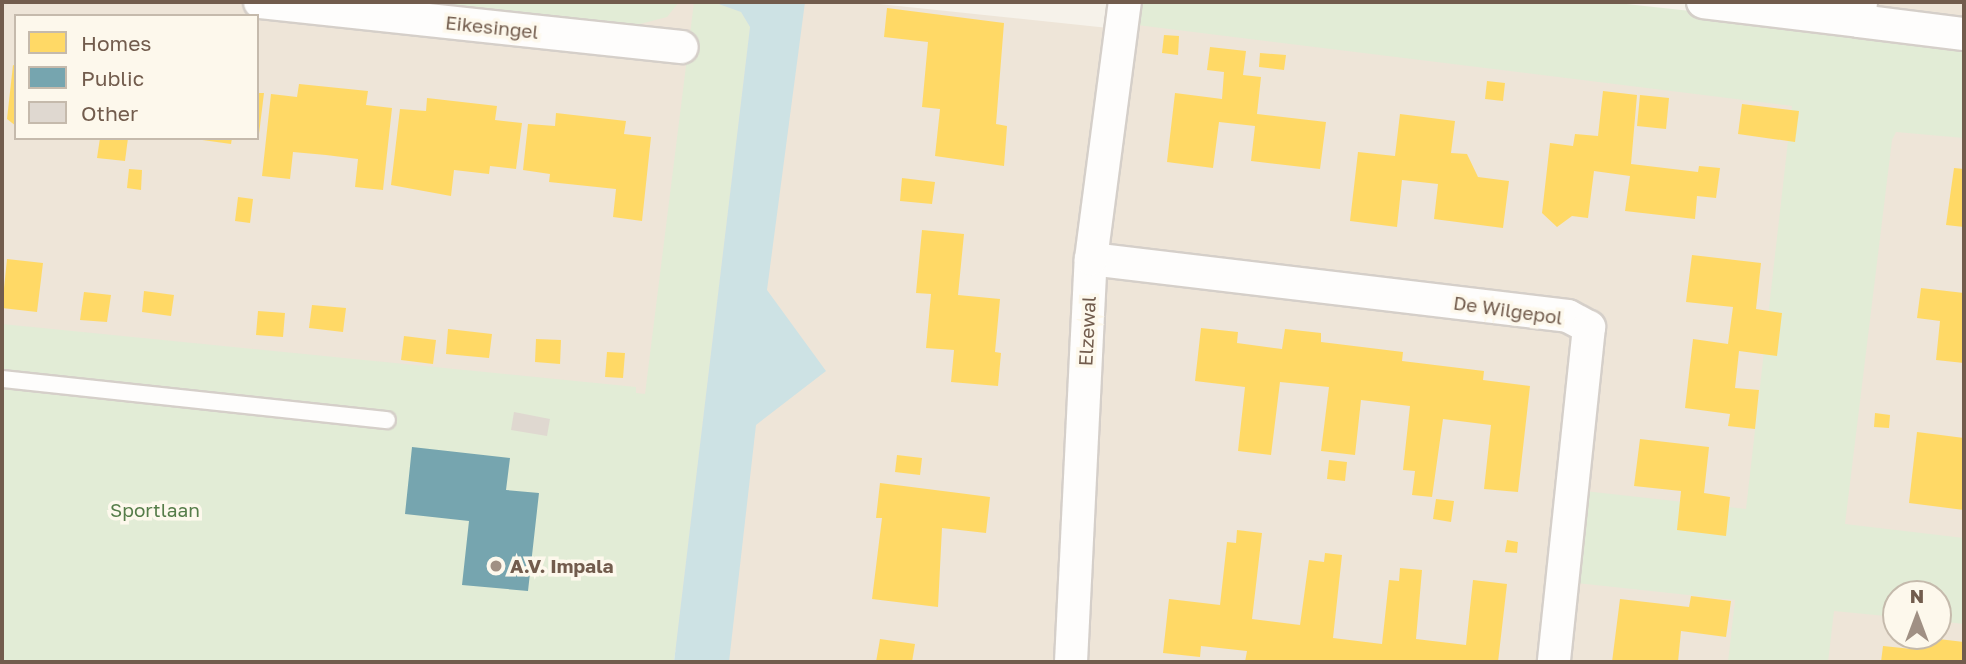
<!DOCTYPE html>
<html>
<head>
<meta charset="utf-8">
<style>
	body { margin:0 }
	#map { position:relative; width:1966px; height:664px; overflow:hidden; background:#f6f2ea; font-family:"Golos Text",sans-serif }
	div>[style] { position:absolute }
	.residential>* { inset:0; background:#eee5d8 }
	.green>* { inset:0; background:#e2ecd6 }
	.water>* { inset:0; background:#cde2e4 }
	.homes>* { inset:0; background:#ffd966 }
	.public>* { inset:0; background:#76a5af }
	.building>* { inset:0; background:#dfd8d0 }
	.roads { filter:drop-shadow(2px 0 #d5cfc9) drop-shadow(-2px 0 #d5cfc9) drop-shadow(0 2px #d5cfc9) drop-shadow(0 -2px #d5cfc9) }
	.service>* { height:16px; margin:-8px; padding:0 8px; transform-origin:8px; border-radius:8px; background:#fefdfc }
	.minor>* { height:32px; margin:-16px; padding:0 16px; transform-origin:16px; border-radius:16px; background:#fefdfc }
	.dots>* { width:19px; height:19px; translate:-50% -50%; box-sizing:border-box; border:4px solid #fdf8ec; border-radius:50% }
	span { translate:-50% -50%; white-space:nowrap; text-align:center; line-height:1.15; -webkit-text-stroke:7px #fdf8ec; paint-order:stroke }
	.street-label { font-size:19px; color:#725c4d }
	.park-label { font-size:19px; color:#557c49 }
	.poi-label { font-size:19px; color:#725c4d; font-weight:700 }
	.left { translate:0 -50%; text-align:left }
	.frame { position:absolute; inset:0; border:4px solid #725c4d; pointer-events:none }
	.legend { position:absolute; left:14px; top:14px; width:245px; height:126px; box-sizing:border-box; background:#fdf8ec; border:2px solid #c5baac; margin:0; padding:9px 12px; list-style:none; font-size:21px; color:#725c4d }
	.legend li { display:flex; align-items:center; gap:14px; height:35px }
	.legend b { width:35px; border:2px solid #c5baac }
	.north { position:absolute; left:1882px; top:580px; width:70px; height:70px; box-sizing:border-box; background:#fdf8ec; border:2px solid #c5baac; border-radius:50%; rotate:0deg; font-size:19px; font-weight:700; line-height:28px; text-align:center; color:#725c4d }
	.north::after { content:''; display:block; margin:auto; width:24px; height:32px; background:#a09084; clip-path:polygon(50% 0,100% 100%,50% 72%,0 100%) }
</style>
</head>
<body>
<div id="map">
	<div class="residential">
		<i style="clip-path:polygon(evenodd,2px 2px,860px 2px,1137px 31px,1140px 2px,1531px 2px,1525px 51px,1873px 2px,1964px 2px,1964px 662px,703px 662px,2px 359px,2px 2px,16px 16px,257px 16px,257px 138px,16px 138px,16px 16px,2px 2px,1896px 594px,1938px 594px,1938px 636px,1896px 636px,1896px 594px)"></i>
	</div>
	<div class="green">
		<i style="clip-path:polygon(363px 2px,679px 2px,667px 17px,617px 30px)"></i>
		<i style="clip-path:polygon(694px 2px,713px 2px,741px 12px,750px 27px,674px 662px,2px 662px,2px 324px,636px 387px,636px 393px,645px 394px)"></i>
		<i style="clip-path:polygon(1140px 2px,1608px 2px,1964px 41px,1964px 138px,1896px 132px,1892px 140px,1845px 524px,1964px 538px,1964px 624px,1938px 621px,1938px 594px,1896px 594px,1896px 617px,1834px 611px,1828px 662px,1728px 662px,1735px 600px,1567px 582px,1575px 490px,1746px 509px,1792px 106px,1137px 25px)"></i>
	</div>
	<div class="water">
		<i style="clip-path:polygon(713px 2px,805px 2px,767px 290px,826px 371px,756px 425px,729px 662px,674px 662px,750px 27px,741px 12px)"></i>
	</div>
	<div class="homes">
		<i style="clip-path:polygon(887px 8px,1004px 23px,996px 124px,1007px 126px,1004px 166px,935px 156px,940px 109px,922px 107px,928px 42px,884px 37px)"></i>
		<i style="clip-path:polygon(1164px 35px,1179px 36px,1178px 55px,1162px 53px)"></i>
		<i style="clip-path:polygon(1210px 47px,1246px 51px,1243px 75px,1261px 77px,1257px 114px,1326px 122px,1320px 169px,1251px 161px,1255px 126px,1219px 122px,1213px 168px,1167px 162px,1175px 93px,1222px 99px,1224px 72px,1207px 70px)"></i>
		<i style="clip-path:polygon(1260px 53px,1286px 55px,1284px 70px,1259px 67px)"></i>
		<i style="clip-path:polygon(13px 65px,16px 66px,16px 126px,7px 119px)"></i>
		<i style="clip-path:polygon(1487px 81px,1505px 83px,1503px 101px,1485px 99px)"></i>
		<i style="clip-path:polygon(299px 84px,368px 91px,366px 105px,392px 108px,383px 190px,355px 187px,358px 159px,326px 155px,293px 152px,290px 179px,262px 176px,271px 94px,297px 97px)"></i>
		<i style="clip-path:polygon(1603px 91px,1637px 95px,1631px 164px,1698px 172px,1699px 166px,1720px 168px,1716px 198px,1697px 196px,1695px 219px,1625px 211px,1630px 176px,1594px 171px,1588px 218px,1572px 216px,1557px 227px,1542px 213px,1550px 143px,1573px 146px,1575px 134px,1598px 136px)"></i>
		<i style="clip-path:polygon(257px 93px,264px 93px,259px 134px,257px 134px)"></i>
		<i style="clip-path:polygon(1640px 95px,1669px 98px,1666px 129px,1637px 126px)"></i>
		<i style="clip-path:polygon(427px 98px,497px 106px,495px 120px,522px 123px,516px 169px,490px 166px,489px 174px,454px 170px,451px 196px,391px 185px,400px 109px,426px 111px)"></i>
		<i style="clip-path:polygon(1742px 104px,1799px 111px,1795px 142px,1738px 134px)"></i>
		<i style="clip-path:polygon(556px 113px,626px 121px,624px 134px,651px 137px,642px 221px,613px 217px,616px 189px,549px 182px,550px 174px,523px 170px,528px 124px,555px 126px)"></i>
		<i style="clip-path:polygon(1400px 114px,1455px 121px,1451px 153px,1467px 154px,1478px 177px,1509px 181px,1503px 228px,1434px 219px,1438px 184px,1402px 180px,1397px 227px,1350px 221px,1358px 152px,1395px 156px)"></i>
		<i style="clip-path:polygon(100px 138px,128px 138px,125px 161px,97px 158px)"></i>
		<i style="clip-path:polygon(188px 138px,232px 138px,231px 144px)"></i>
		<i style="clip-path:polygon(1954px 168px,1964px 169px,1964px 227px,1946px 225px)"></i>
		<i style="clip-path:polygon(129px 169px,142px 170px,141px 190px,127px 188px)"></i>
		<i style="clip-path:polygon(902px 178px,935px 182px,932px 204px,900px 201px)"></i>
		<i style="clip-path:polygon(238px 197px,253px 199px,250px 223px,235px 221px)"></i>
		<i style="clip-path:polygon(922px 230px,964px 234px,958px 295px,1000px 299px,995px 352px,1001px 353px,998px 386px,951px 382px,954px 350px,926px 348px,931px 294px,916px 293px)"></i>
		<i style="clip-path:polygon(1692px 255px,1761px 263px,1756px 309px,1782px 313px,1777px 356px,1739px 351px,1735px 388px,1759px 390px,1755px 429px,1728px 426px,1730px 414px,1685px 408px,1693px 339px,1728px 344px,1733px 307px,1686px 302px)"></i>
		<i style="clip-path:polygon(7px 259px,43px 263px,37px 312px,2px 308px)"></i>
		<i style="clip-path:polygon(1921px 288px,1964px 293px,1964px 363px,1936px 360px,1940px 321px,1917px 318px)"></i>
		<i style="clip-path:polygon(144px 291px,174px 295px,171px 316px,142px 312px)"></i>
		<i style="clip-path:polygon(84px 292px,111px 295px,107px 322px,80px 320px)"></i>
		<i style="clip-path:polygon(312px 305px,346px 308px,343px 332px,309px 328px)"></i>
		<i style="clip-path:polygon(258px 311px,285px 313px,283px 337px,256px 335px)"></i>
		<i style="clip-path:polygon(1201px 328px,1238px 332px,1237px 343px,1282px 349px,1285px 329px,1321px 333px,1321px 342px,1403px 352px,1402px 361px,1484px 371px,1483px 380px,1530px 386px,1518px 492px,1484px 489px,1491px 425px,1443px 419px,1432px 497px,1412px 495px,1415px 471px,1403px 470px,1410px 406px,1361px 400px,1355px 455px,1321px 451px,1329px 387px,1280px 382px,1271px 455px,1238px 451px,1245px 387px,1195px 381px)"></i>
		<i style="clip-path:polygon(448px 329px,492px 334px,489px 358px,446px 354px)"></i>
		<i style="clip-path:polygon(404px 336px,436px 340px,433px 364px,401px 360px)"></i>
		<i style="clip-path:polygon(536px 339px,561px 340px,560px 364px,535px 362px)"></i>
		<i style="clip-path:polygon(607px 352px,625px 353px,623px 378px,605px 377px)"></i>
		<i style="clip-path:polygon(1875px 413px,1890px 415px,1889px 428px,1874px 427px)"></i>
		<i style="clip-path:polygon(1917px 432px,1964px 438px,1964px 510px,1909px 503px)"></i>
		<i style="clip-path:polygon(1640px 439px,1709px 447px,1704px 493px,1730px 497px,1726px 536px,1677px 530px,1681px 491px,1634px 486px)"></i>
		<i style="clip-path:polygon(897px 455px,922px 458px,920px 475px,895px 472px)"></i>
		<i style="clip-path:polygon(1329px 460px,1347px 462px,1345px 481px,1327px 479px)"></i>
		<i style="clip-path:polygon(880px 483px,990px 497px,986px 533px,942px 528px,938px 607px,872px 599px,882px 518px,876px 518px)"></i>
		<i style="clip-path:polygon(1436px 499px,1454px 501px,1451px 522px,1433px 519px)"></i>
		<i style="clip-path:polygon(1237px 530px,1262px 533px,1252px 619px,1300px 625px,1309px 560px,1324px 562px,1325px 553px,1342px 555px,1333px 638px,1382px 644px,1389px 580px,1399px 581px,1400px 568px,1422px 570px,1416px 639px,1466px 645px,1473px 580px,1507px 584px,1498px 662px,1245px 662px,1247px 651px,1201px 646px,1200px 657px,1163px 653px,1169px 599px,1220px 605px,1227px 542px,1236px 543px)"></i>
		<i style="clip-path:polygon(1507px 540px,1518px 542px,1517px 553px,1505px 552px)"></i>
		<i style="clip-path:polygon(1691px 596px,1731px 601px,1726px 637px,1681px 631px,1678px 662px,1612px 662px,1620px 599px,1689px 607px)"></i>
		<i style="clip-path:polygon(1913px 636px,1964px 642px,1964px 662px,1881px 662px,1883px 646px,1912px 649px)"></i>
		<i style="clip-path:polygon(880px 639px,915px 644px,912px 662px,876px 662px)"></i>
	</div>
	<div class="public">
		<i style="clip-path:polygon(412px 447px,510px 458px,506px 490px,539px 493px,528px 591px,462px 585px,469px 521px,405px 514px)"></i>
	</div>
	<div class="building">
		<i style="clip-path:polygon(514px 412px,550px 419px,547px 436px,511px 430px)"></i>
	</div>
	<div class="roads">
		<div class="service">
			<i style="left:2px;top:379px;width:387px;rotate:6.1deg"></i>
		</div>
		<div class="minor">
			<i style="left:260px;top:2px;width:424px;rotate:6.1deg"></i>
			<i style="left:1703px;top:2px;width:157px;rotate:6.9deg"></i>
			<i style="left:1861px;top:2px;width:19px;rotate:96deg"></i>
			<i style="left:1859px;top:21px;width:106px;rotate:7.1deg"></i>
			<i style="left:1091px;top:259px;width:480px;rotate:6.8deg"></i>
			<i style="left:1568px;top:316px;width:24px;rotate:28deg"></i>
			<i style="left:1589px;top:327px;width:337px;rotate:96deg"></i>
			<i style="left:1071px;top:662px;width:403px;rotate:-87.2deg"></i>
			<i style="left:1091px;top:259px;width:259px;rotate:-82.5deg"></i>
		</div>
	</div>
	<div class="dots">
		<i style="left:496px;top:566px;background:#a09084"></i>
	</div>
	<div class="street-label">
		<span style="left:492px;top:27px;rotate:6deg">Eikesingel</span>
		<span style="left:1508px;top:310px;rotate:8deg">De Wilgepol</span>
		<span style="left:1087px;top:331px;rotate:-87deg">Elzewal</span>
	</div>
	<div class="park-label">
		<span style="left:155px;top:510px">Sportlaan</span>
	</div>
	<div class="poi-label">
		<span class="left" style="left:510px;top:566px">A.V. Impala</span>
	</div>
	<div class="frame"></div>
	<ul class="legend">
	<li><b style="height:19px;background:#ffd966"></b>Homes</li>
	<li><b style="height:19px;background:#76a5af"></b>Public</li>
	<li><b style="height:19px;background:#dfd8d0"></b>Other</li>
	</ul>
	<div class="north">N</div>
</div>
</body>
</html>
